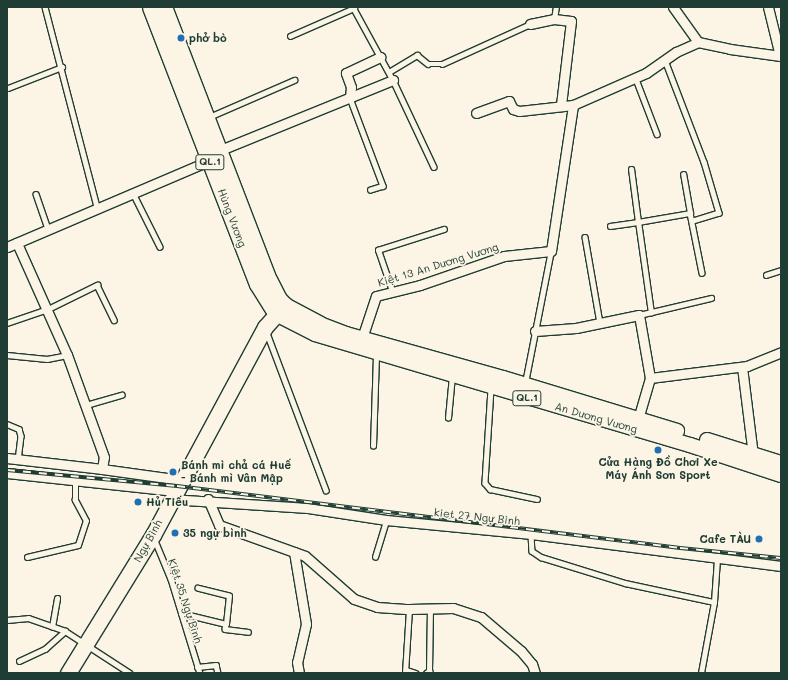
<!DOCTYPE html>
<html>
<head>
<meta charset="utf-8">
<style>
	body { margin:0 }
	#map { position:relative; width:788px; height:680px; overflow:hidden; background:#fcf5e5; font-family:Mali,sans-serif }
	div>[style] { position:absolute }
	.roads { filter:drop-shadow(1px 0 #1f3d34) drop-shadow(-1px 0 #1f3d34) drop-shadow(0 1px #1f3d34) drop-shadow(0 -1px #1f3d34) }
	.service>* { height:4.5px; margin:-2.25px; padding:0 2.25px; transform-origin:2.25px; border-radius:2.25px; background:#fcf5e5 }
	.minor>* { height:9px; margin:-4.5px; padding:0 4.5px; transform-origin:4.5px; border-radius:4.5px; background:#fcf5e5 }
	.primary>* { height:14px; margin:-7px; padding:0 7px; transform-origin:7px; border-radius:7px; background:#fcf5e5 }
	.trunk>* { height:15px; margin:-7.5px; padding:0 7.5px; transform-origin:7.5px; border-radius:7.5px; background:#fcf5e5 }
	.rail>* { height:4px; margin-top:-2px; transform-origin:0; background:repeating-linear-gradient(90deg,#fcf5e5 0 8px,#1f3d34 0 16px); box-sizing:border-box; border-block:1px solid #1f3d34 }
	.dots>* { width:11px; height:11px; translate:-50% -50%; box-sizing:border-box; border:2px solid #fcf5e5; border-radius:50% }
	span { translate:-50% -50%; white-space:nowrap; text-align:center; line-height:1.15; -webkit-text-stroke:3.5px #fcf5e5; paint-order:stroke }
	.shield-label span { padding:1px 3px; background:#fcf5e5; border:1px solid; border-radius:3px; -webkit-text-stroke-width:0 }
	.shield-label { font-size:10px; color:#1f3d34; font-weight:700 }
	.poi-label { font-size:11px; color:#1f3d34; font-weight:700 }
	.left { translate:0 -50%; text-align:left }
	.right { translate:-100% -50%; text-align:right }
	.street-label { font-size:11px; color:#1f3d34 }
	.frame { position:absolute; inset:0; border:8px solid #1f3d34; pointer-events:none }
</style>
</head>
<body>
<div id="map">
	<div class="roads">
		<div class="service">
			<i style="left:45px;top:7px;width:207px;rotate:75.4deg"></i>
			<i style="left:353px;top:7px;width:83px;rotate:61.3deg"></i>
			<i style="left:393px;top:80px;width:96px;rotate:64.8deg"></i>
			<i style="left:554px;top:19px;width:12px;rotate:-81deg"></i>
			<i style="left:290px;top:36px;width:70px;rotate:-23.6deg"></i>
			<i style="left:665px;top:60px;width:109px;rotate:69.1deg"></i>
			<i style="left:704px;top:162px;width:53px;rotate:73.6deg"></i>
			<i style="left:719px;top:213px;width:28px;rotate:163deg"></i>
			<i style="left:389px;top:72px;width:33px;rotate:-31deg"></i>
			<i style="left:417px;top:55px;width:14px;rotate:39deg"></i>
			<i style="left:428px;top:64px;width:14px"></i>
			<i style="left:442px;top:64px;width:97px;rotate:-24.4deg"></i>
			<i style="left:636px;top:79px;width:59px;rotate:69.1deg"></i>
			<i style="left:8px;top:88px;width:58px;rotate:-21.3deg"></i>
			<i style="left:350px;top:98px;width:94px;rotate:69.4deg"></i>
			<i style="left:383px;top:186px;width:13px;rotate:162deg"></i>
			<i style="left:209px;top:117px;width:93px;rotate:-23.5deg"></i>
			<i style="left:133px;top:193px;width:60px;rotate:63.4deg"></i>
			<i style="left:36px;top:194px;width:37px;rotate:71deg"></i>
			<i style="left:690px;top:213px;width:61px;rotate:78.7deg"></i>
			<i style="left:610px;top:226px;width:28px;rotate:-8deg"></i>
			<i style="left:638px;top:222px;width:53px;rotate:-97.5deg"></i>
			<i style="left:585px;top:237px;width:87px;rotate:80.1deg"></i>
			<i style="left:766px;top:275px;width:16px;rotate:-18deg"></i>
			<i style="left:392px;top:291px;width:43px;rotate:-108.9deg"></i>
			<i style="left:378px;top:250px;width:69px;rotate:-17.7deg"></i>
			<i style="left:651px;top:313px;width:92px;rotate:-98.1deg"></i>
			<i style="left:638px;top:222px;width:53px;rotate:-9.8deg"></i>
			<i style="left:690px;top:213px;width:39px;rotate:-100deg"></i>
			<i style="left:639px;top:315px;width:74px;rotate:-13.3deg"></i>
			<i style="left:7px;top:323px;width:43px;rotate:-18.9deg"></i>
			<i style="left:48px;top:309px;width:55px;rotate:-26.1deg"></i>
			<i style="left:97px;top:285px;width:39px;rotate:64deg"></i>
			<i style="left:267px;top:333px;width:168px;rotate:69.4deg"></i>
			<i style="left:7px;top:355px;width:40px;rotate:5.7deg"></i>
			<i style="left:47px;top:359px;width:20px;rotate:-11deg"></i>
			<i style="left:525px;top:383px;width:135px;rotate:-78.9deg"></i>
			<i style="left:491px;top:389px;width:94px;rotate:93.7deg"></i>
			<i style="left:485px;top:483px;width:8px;rotate:50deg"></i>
			<i style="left:490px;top:489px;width:48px;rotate:12deg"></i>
			<i style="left:86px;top:405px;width:37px;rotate:-16deg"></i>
			<i style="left:448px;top:418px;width:42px;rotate:-84.6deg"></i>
			<i style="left:7px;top:424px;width:13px;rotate:23deg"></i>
			<i style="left:19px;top:429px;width:7px;rotate:74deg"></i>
			<i style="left:21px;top:436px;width:23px;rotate:97deg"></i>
			<i style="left:373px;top:446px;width:92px;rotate:-88.1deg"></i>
			<i style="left:531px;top:534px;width:17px;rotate:87deg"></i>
			<i style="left:532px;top:551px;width:11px;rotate:34deg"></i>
			<i style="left:541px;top:557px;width:88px;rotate:17.2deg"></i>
			<i style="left:625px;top:583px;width:91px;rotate:12.1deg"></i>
			<i style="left:154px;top:538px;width:44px;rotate:67.5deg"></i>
			<i style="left:171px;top:579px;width:98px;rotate:72.9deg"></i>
			<i style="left:27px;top:557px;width:52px;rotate:-13.2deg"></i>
			<i style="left:78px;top:545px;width:25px;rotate:-72deg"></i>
			<i style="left:86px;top:521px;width:24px;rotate:-118deg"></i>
			<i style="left:75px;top:500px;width:20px;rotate:-90deg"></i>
			<i style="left:375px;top:557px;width:39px;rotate:-73deg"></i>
			<i style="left:181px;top:613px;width:46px;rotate:13.7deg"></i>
			<i style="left:226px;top:624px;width:28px;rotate:-84deg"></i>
			<i style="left:229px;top:596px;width:32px;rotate:-166deg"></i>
			<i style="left:7px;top:620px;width:21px;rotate:-5deg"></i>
			<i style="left:28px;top:618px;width:39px;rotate:19deg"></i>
			<i style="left:65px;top:631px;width:77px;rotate:32.9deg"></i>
			<i style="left:226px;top:624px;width:5px;rotate:101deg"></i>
			<i style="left:225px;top:629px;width:23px;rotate:7deg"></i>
			<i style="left:52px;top:627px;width:29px;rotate:-80deg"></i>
			<i style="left:19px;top:661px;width:29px;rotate:-25deg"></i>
			<i style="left:45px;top:649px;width:27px;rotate:-42deg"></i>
			<i style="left:197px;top:667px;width:19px;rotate:-6deg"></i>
			<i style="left:216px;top:665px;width:8px;rotate:76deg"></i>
			<i style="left:406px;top:670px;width:10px;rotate:17deg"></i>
			<i style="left:405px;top:673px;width:64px;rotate:-86.4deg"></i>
			<i style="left:426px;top:673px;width:4px;rotate:-34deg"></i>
			<i style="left:429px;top:671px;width:63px;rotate:-89.1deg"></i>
			<i style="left:701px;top:673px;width:72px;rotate:-79.6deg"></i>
			<i style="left:714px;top:602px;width:43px;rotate:-86deg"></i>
		</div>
		<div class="minor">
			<i style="left:673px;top:7px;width:43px;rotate:54.5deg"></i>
			<i style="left:768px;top:7px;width:50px;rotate:76.2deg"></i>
			<i style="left:530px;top:24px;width:25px;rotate:-12deg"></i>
			<i style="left:554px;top:19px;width:17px;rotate:7deg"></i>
			<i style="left:571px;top:21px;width:85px;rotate:96.8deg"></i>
			<i style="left:350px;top:98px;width:11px;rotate:-85deg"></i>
			<i style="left:351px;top:87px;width:15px;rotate:-110deg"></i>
			<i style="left:346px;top:73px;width:38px;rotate:-25deg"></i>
			<i style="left:573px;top:105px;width:80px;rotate:-23.7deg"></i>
			<i style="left:646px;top:73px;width:37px;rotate:-35deg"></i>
			<i style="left:676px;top:52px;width:24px;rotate:-24deg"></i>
			<i style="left:698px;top:42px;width:33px;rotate:12deg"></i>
			<i style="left:730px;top:49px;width:51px;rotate:7.8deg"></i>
			<i style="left:218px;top:151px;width:189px;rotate:-22.1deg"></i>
			<i style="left:7px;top:247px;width:220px;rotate:-23.1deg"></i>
			<i style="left:535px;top:331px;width:41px;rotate:-4.2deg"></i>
			<i style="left:576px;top:328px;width:64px;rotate:-11.7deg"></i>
			<i style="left:639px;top:315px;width:64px;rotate:80.1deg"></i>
			<i style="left:650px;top:378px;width:43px;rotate:106.3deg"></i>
			<i style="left:362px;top:338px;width:44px;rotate:-71.6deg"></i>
			<i style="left:376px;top:296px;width:45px;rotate:-14deg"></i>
			<i style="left:420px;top:285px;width:89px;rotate:-19deg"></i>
			<i style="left:504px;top:256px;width:47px;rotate:-6.1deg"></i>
			<i style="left:551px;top:251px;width:148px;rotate:-81.4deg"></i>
			<i style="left:573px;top:105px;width:54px;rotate:173.7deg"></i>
			<i style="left:519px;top:111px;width:6px;rotate:-162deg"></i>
			<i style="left:513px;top:109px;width:9px;rotate:-117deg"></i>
			<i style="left:509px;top:101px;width:35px;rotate:160deg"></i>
			<i style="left:742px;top:367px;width:89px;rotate:82.9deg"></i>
			<i style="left:650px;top:378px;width:98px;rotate:-7.1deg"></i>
			<i style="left:747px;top:366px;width:37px;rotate:-22deg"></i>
			<i style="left:7px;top:458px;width:96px;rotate:6.6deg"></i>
			<i style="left:102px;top:469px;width:12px;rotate:-81deg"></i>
			<i style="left:104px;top:457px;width:109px;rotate:-109.9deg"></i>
			<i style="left:67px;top:355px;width:123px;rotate:-114.1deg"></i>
			<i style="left:102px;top:469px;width:80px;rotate:7.9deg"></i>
			<i style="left:7px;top:473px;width:169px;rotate:6.1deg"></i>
			<i style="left:170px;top:499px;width:138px;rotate:3.7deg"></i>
			<i style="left:308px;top:508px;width:79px;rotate:8.7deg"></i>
			<i style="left:386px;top:520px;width:146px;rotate:5.5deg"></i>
			<i style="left:531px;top:534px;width:252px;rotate:7.3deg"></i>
			<i style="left:208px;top:499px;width:28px;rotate:67deg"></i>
			<i style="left:219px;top:525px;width:91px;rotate:19.8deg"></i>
			<i style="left:305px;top:556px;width:65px;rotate:41.3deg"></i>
			<i style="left:354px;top:599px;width:24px;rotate:19deg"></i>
			<i style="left:377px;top:607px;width:32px;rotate:4deg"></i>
			<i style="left:409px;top:609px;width:44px;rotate:-1.3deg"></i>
			<i style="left:453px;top:608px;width:29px;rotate:18deg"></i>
			<i style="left:481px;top:617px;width:52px;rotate:40.4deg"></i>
			<i style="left:521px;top:651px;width:17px;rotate:50deg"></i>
			<i style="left:532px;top:664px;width:9px;rotate:72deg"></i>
			<i style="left:294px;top:552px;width:73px;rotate:80.5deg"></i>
			<i style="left:306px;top:624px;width:39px;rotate:103deg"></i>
			<i style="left:297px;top:662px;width:11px;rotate:80deg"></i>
		</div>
		<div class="primary">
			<i style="left:285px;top:305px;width:40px;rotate:28deg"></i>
			<i style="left:320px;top:324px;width:28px;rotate:21deg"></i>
			<i style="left:346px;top:334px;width:163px;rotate:15.7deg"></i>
			<i style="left:503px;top:378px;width:182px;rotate:16.9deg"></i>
			<i style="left:276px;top:314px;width:44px;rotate:27.1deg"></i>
			<i style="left:315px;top:334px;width:391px;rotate:16.5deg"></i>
			<i style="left:690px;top:445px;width:96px;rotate:18.2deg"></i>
			<i style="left:707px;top:440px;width:77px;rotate:17.3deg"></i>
		</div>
		<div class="trunk">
			<i style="left:150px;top:7px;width:297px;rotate:68.9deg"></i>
			<i style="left:257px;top:284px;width:36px;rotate:58deg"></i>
			<i style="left:68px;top:673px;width:162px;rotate:-58.4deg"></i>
			<i style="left:153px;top:535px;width:236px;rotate:-61.7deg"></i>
			<i style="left:265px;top:327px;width:30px;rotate:-48deg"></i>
			<i style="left:285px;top:305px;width:8px;rotate:-135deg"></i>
			<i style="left:279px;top:299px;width:27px;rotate:-117deg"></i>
			<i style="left:267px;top:275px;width:287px;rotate:-111deg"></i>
		</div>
	</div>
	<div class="rail">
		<i style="left:7px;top:470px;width:171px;rotate:5.4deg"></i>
		<i style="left:177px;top:486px;width:507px;rotate:7.03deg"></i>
		<i style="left:680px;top:548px;width:101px;rotate:5.7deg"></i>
	</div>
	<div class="dots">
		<i style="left:181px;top:38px;background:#1f6fb2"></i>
		<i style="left:658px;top:450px;background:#1f6fb2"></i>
		<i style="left:173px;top:472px;background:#1f6fb2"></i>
		<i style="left:138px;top:502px;background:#1f6fb2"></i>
		<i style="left:175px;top:533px;background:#1f6fb2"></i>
		<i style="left:759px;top:539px;background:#1f6fb2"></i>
	</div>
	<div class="shield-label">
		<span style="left:210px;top:162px">QL.1</span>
		<span style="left:527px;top:398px">QL.1</span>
	</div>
	<div class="poi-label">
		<span class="left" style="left:189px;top:38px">phở bò</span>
		<span style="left:658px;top:469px">Cửa Hàng Đồ Chơi Xe<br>Máy Ánh Sơn Sport</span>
		<span class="left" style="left:181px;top:472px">Bánh mì chả cá Huế<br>- Bánh mì Vân Mập</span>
		<span class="left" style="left:146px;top:502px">Hủ Tiếu</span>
		<span class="left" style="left:183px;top:533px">35 ngự bình</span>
		<span class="right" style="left:751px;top:539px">Cafe TÀU</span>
	</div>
	<div class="street-label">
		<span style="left:232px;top:218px;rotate:69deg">Hùng Vương</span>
		<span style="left:438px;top:265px;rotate:-17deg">Kiệt 13 An Dương Vương</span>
		<span style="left:596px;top:418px;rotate:16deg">An Dương Vương</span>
		<span style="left:477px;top:517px;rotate:6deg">kiet 27 Ngự Bình</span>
		<span style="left:148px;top:541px;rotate:-61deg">Ngự Bình</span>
		<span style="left:185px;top:601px;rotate:72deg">Kiệt 35 Ngự Bình</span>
	</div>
	<div class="frame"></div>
</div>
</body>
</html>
